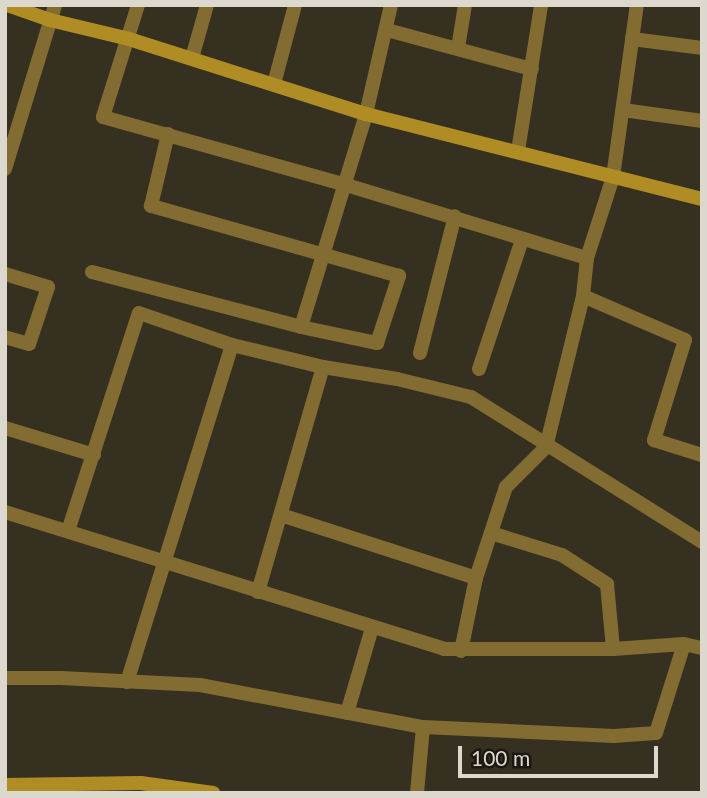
<!DOCTYPE html>
<html>
<head>
<meta charset="utf-8">
<style>
	body { margin:0 }
	#map { position:relative; width:707px; height:798px; overflow:hidden; background:#363020; font-family:Lato,sans-serif }
	div>[style] { position:absolute }
	.street>* { height:14px; margin:-7px; padding:0 7px; transform-origin:7px; border-radius:7px; background:#826c32 }
	.secondary>* { height:14px; margin:-7px; padding:0 7px; transform-origin:7px; border-radius:7px; background:#b08d24 }
	span { translate:-50% -50%; white-space:nowrap; text-align:center; line-height:1.15; -webkit-text-stroke:6px #1b1811; paint-order:stroke }
	.frame { position:absolute; inset:0; border:7px solid #dcd8ce; pointer-events:none }
	.scale { position:absolute; left:458px; top:746px; width:200px; height:32px; box-sizing:border-box; border:4px solid #dcd8ce; border-top:0; padding-left:9px; font-size:21px; line-height:24px; white-space:nowrap; color:#dcd8ce; -webkit-text-stroke:5px #1b1811; paint-order:stroke }
</style>
</head>
<body>
<div id="map">
	<div class="street">
		<i style="left:138px;top:5px;width:117px;rotate:107.4deg"></i>
		<i style="left:103px;top:117px;width:249px;rotate:15.6deg"></i>
		<i style="left:343px;top:184px;width:255px;rotate:16.9deg"></i>
		<i style="left:387px;top:30px;width:150px;rotate:15.1deg"></i>
		<i style="left:632px;top:39px;width:71px;rotate:7.3deg"></i>
		<i style="left:458px;top:48px;width:44px;rotate:-80.8deg"></i>
		<i style="left:192px;top:58px;width:55px;rotate:-74.2deg"></i>
		<i style="left:274px;top:84px;width:82px;rotate:-75.1deg"></i>
		<i style="left:623px;top:110px;width:80px;rotate:7.9deg"></i>
		<i style="left:518px;top:151px;width:148px;rotate:-81deg"></i>
		<i style="left:5px;top:169px;width:171px;rotate:-73deg"></i>
		<i style="left:92px;top:272px;width:216px;rotate:14.7deg"></i>
		<i style="left:301px;top:327px;width:78px;rotate:11.9deg"></i>
		<i style="left:377px;top:343px;width:71px;rotate:-71.8deg"></i>
		<i style="left:399px;top:276px;width:258px;rotate:-164.2deg"></i>
		<i style="left:151px;top:206px;width:74px;rotate:-76.7deg"></i>
		<i style="left:5px;top:274px;width:45px;rotate:16.8deg"></i>
		<i style="left:48px;top:287px;width:60px;rotate:108.4deg"></i>
		<i style="left:29px;top:344px;width:25px;rotate:-164deg"></i>
		<i style="left:583px;top:296px;width:111px;rotate:23.3deg"></i>
		<i style="left:685px;top:340px;width:105px;rotate:107.2deg"></i>
		<i style="left:654px;top:440px;width:50px;rotate:17.4deg"></i>
		<i style="left:301px;top:327px;width:223px;rotate:-73deg"></i>
		<i style="left:366px;top:114px;width:112px;rotate:-77.1deg"></i>
		<i style="left:420px;top:353px;width:141px;rotate:-75.7deg"></i>
		<i style="left:479px;top:369px;width:136px;rotate:-71.6deg"></i>
		<i style="left:5px;top:428px;width:93px;rotate:16.9deg"></i>
		<i style="left:5px;top:512px;width:460px;rotate:17.3deg"></i>
		<i style="left:444px;top:649px;width:169px"></i>
		<i style="left:613px;top:649px;width:71px;rotate:-4deg"></i>
		<i style="left:684px;top:644px;width:18px;rotate:13deg"></i>
		<i style="left:281px;top:515px;width:205px;rotate:17.9deg"></i>
		<i style="left:68px;top:531px;width:229px;rotate:-72deg"></i>
		<i style="left:139px;top:313px;width:98px;rotate:19deg"></i>
		<i style="left:232px;top:345px;width:94px;rotate:13.6deg"></i>
		<i style="left:323px;top:367px;width:75px;rotate:9.2deg"></i>
		<i style="left:397px;top:379px;width:76px;rotate:13.7deg"></i>
		<i style="left:471px;top:397px;width:273px;rotate:32.1deg"></i>
		<i style="left:491px;top:533px;width:74px;rotate:17.2deg"></i>
		<i style="left:562px;top:555px;width:54px;rotate:32.8deg"></i>
		<i style="left:607px;top:584px;width:65px;rotate:84.7deg"></i>
		<i style="left:258px;top:592px;width:234px;rotate:-73.9deg"></i>
		<i style="left:461px;top:651px;width:75px;rotate:-78.4deg"></i>
		<i style="left:476px;top:578px;width:96px;rotate:-71.8deg"></i>
		<i style="left:506px;top:487px;width:57px;rotate:-45deg"></i>
		<i style="left:546px;top:447px;width:155px;rotate:-76.2deg"></i>
		<i style="left:583px;top:296px;width:38px;rotate:-84deg"></i>
		<i style="left:587px;top:258px;width:85px;rotate:-72.2deg"></i>
		<i style="left:613px;top:177px;width:174px;rotate:-82.1deg"></i>
		<i style="left:5px;top:678px;width:56px"></i>
		<i style="left:61px;top:678px;width:139px;rotate:2.9deg"></i>
		<i style="left:200px;top:685px;width:227px;rotate:10.7deg"></i>
		<i style="left:423px;top:727px;width:191px;rotate:2.7deg"></i>
		<i style="left:614px;top:736px;width:42px;rotate:-4.1deg"></i>
		<i style="left:656px;top:733px;width:93px;rotate:-72.5deg"></i>
		<i style="left:127px;top:682px;width:353px;rotate:-72.7deg"></i>
		<i style="left:347px;top:713px;width:89px;rotate:-73.6deg"></i>
		<i style="left:417px;top:793px;width:66px;rotate:-84.8deg"></i>
	</div>
	<div class="secondary">
		<i style="left:7px;top:5px;width:46px;rotate:19.2deg"></i>
		<i style="left:50px;top:20px;width:81px;rotate:13.5deg"></i>
		<i style="left:129px;top:39px;width:249px;rotate:17.6deg"></i>
		<i style="left:366px;top:114px;width:347px;rotate:14.2deg"></i>
		<i style="left:5px;top:785px;width:136px;rotate:-0.8deg"></i>
		<i style="left:141px;top:783px;width:73px;rotate:7.9deg"></i>
	</div>
	<div class="frame"></div>
	<div class="scale">100 m</div>
</div>
</body>
</html>
